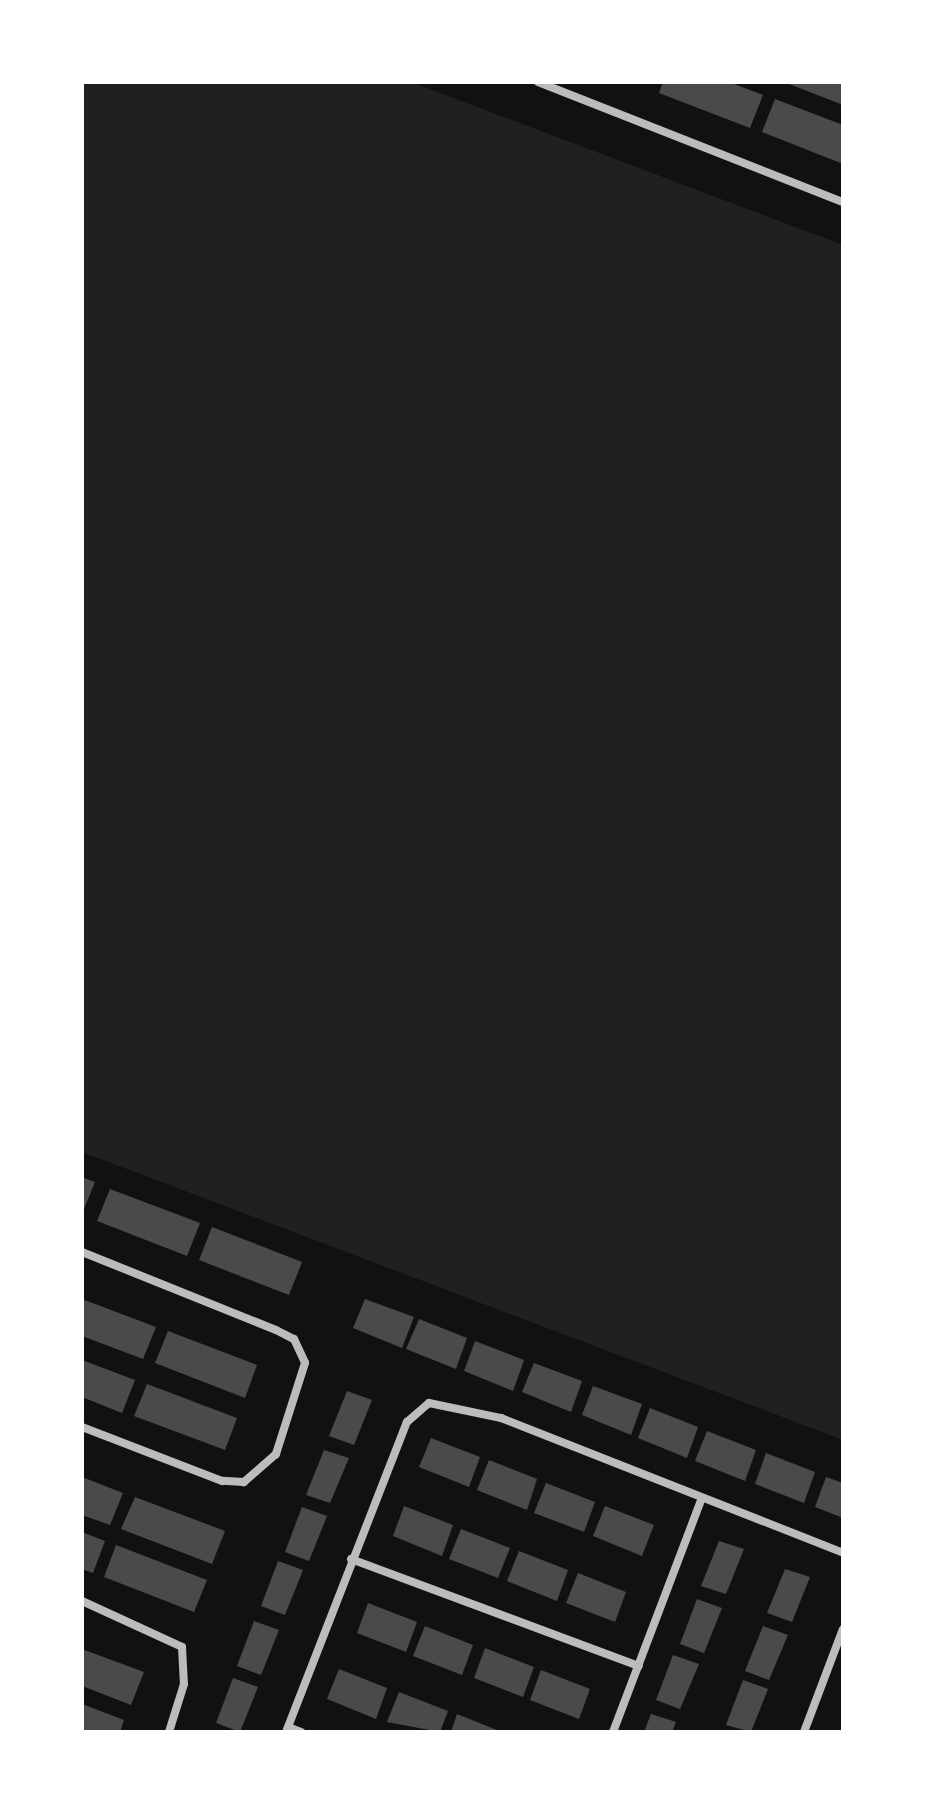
<!DOCTYPE html>
<html>
<head>
<meta charset="utf-8">
<style>
	body { margin:0 }
	#map { position:relative; width:925px; height:1814px; overflow:hidden; background:#111; font-family:Signika,sans-serif }
	div>[style] { position:absolute }
	.green>* { inset:0; background:#202020 }
	.building>* { inset:0; background:#4a4a4a }
	.minor>* { height:8px; margin:-4px; padding:0 4px; transform-origin:4px; border-radius:4px; background:#bcbcbc }
	span { translate:-50% -50%; white-space:nowrap; text-align:center; line-height:1.15; -webkit-text-stroke:8px #fff; paint-order:stroke }
	.frame { position:absolute; inset:0; border:84px solid #fff; pointer-events:none }
</style>
</head>
<body>
<div id="map">
	<div class="green">
		<i style="clip-path:polygon(82px 82px,411px 82px,843px 245px,843px 1440px,82px 1152px)"></i>
	</div>
	<div class="building">
		<i style="clip-path:polygon(663px 82px,729px 82px,763px 95px,750px 128px,659px 93px)"></i>
		<i style="clip-path:polygon(784px 82px,843px 82px,843px 105px)"></i>
		<i style="clip-path:polygon(775px 99px,843px 125px,843px 164px,762px 132px)"></i>
		<i style="clip-path:polygon(82px 1177px,95px 1182px,82px 1214px)"></i>
		<i style="clip-path:polygon(110px 1189px,200px 1223px,187px 1256px,97px 1221px)"></i>
		<i style="clip-path:polygon(212px 1227px,302px 1262px,289px 1295px,199px 1260px)"></i>
		<i style="clip-path:polygon(82px 1299px,156px 1327px,143px 1359px,82px 1336px)"></i>
		<i style="clip-path:polygon(365px 1299px,414px 1317px,402px 1348px,353px 1328px)"></i>
		<i style="clip-path:polygon(419px 1319px,467px 1338px,456px 1369px,406px 1349px)"></i>
		<i style="clip-path:polygon(168px 1331px,257px 1365px,245px 1398px,155px 1363px)"></i>
		<i style="clip-path:polygon(475px 1341px,524px 1360px,513px 1391px,464px 1371px)"></i>
		<i style="clip-path:polygon(82px 1360px,135px 1380px,122px 1413px,82px 1397px)"></i>
		<i style="clip-path:polygon(534px 1363px,582px 1381px,571px 1412px,522px 1392px)"></i>
		<i style="clip-path:polygon(147px 1384px,237px 1418px,225px 1450px,134px 1416px)"></i>
		<i style="clip-path:polygon(593px 1386px,642px 1404px,631px 1435px,582px 1415px)"></i>
		<i style="clip-path:polygon(347px 1391px,372px 1400px,354px 1445px,329px 1436px)"></i>
		<i style="clip-path:polygon(650px 1408px,698px 1427px,687px 1458px,638px 1438px)"></i>
		<i style="clip-path:polygon(707px 1431px,756px 1450px,745px 1481px,695px 1461px)"></i>
		<i style="clip-path:polygon(431px 1438px,480px 1457px,469px 1487px,419px 1467px)"></i>
		<i style="clip-path:polygon(324px 1450px,349px 1458px,330px 1503px,306px 1495px)"></i>
		<i style="clip-path:polygon(766px 1453px,815px 1472px,804px 1503px,755px 1484px)"></i>
		<i style="clip-path:polygon(489px 1460px,537px 1479px,527px 1510px,477px 1490px)"></i>
		<i style="clip-path:polygon(82px 1477px,123px 1493px,110px 1525px,82px 1515px)"></i>
		<i style="clip-path:polygon(826px 1477px,843px 1483px,843px 1518px,815px 1507px)"></i>
		<i style="clip-path:polygon(546px 1483px,595px 1502px,584px 1532px,534px 1513px)"></i>
		<i style="clip-path:polygon(135px 1497px,225px 1531px,212px 1564px,121px 1529px)"></i>
		<i style="clip-path:polygon(404px 1506px,453px 1525px,442px 1556px,393px 1536px)"></i>
		<i style="clip-path:polygon(605px 1506px,654px 1525px,642px 1556px,593px 1536px)"></i>
		<i style="clip-path:polygon(302px 1507px,327px 1516px,309px 1561px,285px 1552px)"></i>
		<i style="clip-path:polygon(461px 1529px,510px 1548px,498px 1578px,449px 1559px)"></i>
		<i style="clip-path:polygon(82px 1532px,105px 1541px,93px 1573px,82px 1569px)"></i>
		<i style="clip-path:polygon(719px 1541px,744px 1549px,726px 1594px,701px 1586px)"></i>
		<i style="clip-path:polygon(116px 1545px,207px 1580px,194px 1612px,104px 1577px)"></i>
		<i style="clip-path:polygon(519px 1551px,568px 1570px,557px 1601px,507px 1581px)"></i>
		<i style="clip-path:polygon(278px 1561px,303px 1570px,285px 1615px,261px 1606px)"></i>
		<i style="clip-path:polygon(785px 1569px,810px 1577px,792px 1622px,767px 1613px)"></i>
		<i style="clip-path:polygon(578px 1573px,626px 1592px,615px 1622px,566px 1603px)"></i>
		<i style="clip-path:polygon(697px 1599px,722px 1608px,704px 1653px,680px 1644px)"></i>
		<i style="clip-path:polygon(368px 1603px,417px 1622px,406px 1652px,357px 1633px)"></i>
		<i style="clip-path:polygon(254px 1621px,279px 1630px,261px 1675px,237px 1666px)"></i>
		<i style="clip-path:polygon(425px 1626px,473px 1645px,462px 1675px,413px 1656px)"></i>
		<i style="clip-path:polygon(763px 1626px,788px 1635px,769px 1680px,745px 1671px)"></i>
		<i style="clip-path:polygon(485px 1648px,534px 1667px,523px 1697px,474px 1678px)"></i>
		<i style="clip-path:polygon(82px 1649px,144px 1672px,131px 1705px,82px 1686px)"></i>
		<i style="clip-path:polygon(673px 1655px,699px 1664px,680px 1709px,656px 1700px)"></i>
		<i style="clip-path:polygon(339px 1669px,387px 1688px,376px 1719px,327px 1699px)"></i>
		<i style="clip-path:polygon(541px 1670px,590px 1689px,579px 1719px,530px 1700px)"></i>
		<i style="clip-path:polygon(233px 1678px,258px 1687px,240px 1732px,216px 1723px)"></i>
		<i style="clip-path:polygon(743px 1680px,768px 1689px,751px 1732px,726px 1725px)"></i>
		<i style="clip-path:polygon(399px 1692px,448px 1711px,440px 1732px,387px 1722px)"></i>
		<i style="clip-path:polygon(82px 1704px,124px 1720px,120px 1732px,82px 1732px)"></i>
		<i style="clip-path:polygon(457px 1714px,502px 1732px,451px 1732px)"></i>
		<i style="clip-path:polygon(651px 1714px,676px 1722px,672px 1732px,644px 1732px)"></i>
	</div>
	<div class="minor">
		<i style="left:538px;top:82px;width:328px;rotate:21.5deg"></i>
		<i style="left:82px;top:1252px;width:209px;rotate:21.9deg"></i>
		<i style="left:276px;top:1330px;width:20px;rotate:27deg"></i>
		<i style="left:294px;top:1339px;width:26px;rotate:65deg"></i>
		<i style="left:305px;top:1363px;width:96px;rotate:107.7deg"></i>
		<i style="left:276px;top:1454px;width:43px;rotate:138.8deg"></i>
		<i style="left:244px;top:1482px;width:22px;rotate:-177deg"></i>
		<i style="left:222px;top:1481px;width:150px;rotate:-158.9deg"></i>
		<i style="left:351px;top:1559px;width:307px;rotate:20.4deg"></i>
		<i style="left:82px;top:1601px;width:110px;rotate:24.7deg"></i>
		<i style="left:182px;top:1647px;width:37px;rotate:87deg"></i>
		<i style="left:184px;top:1684px;width:50px;rotate:107.4deg"></i>
		<i style="left:288px;top:1727px;width:14px;rotate:21deg"></i>
		<i style="left:286px;top:1732px;width:333px;rotate:-68.7deg"></i>
		<i style="left:407px;top:1422px;width:29px;rotate:-41deg"></i>
		<i style="left:429px;top:1403px;width:74px;rotate:11.8deg"></i>
		<i style="left:501px;top:1418px;width:368px;rotate:21.5deg"></i>
		<i style="left:613px;top:1732px;width:250px;rotate:-69.2deg"></i>
		<i style="left:804px;top:1732px;width:110px;rotate:-69.3deg"></i>
	</div>
	<div class="frame"></div>
</div>
</body>
</html>
